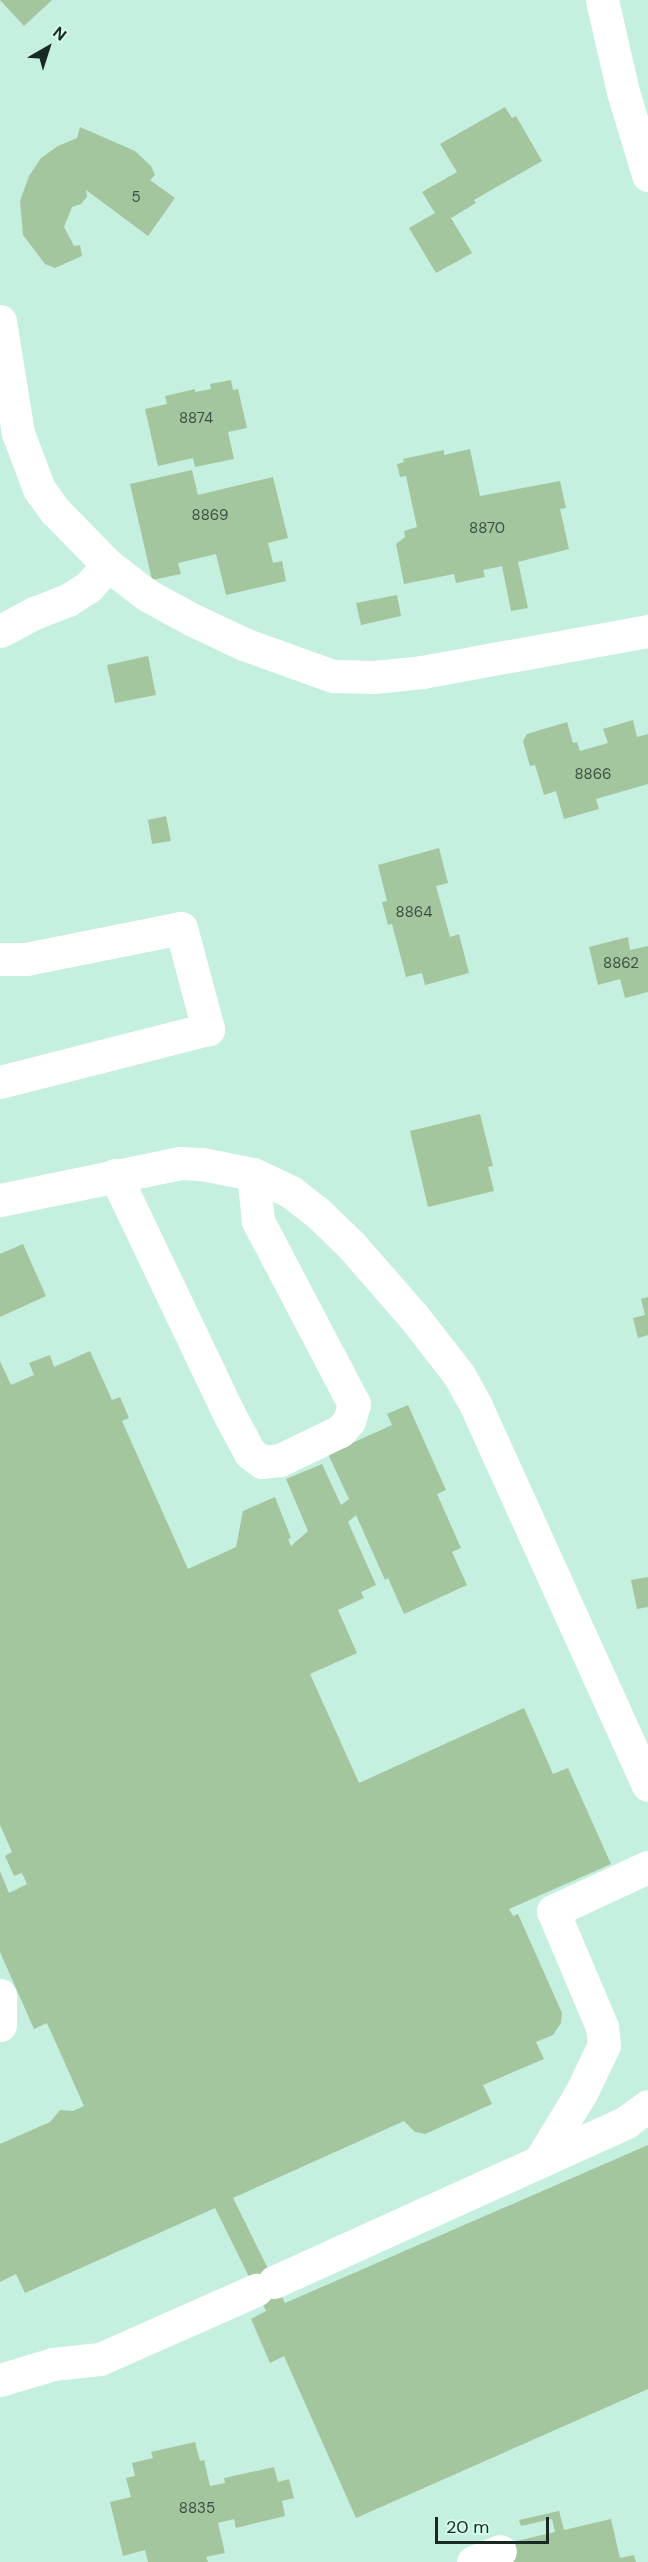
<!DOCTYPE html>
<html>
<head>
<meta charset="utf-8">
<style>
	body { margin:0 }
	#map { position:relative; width:648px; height:2562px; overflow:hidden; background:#c5efde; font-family:"DM Sans",sans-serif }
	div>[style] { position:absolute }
	.building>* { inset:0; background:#a4c69f }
	.minor>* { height:33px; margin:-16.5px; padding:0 16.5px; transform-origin:16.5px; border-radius:16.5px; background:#fff }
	span { translate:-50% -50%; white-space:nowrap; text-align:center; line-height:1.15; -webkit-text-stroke:4.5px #d2fceb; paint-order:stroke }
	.number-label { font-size:15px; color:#3c5042 }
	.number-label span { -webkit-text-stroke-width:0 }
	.north { position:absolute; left:18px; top:18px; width:60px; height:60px; -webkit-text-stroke:4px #d2fceb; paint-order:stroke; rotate:39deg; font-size:16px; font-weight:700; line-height:24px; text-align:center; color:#192923 }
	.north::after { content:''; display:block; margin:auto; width:21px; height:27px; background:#192923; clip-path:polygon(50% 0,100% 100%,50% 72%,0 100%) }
	.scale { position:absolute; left:435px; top:2517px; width:114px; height:27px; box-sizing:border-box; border:3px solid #192923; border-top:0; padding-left:8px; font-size:18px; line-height:21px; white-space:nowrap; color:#192923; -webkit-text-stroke:4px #d2fceb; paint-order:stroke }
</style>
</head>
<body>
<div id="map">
	<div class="building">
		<i style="clip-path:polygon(0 0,52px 0,24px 26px)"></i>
		<i style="clip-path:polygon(505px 107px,512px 118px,516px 116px,542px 161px,474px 200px,476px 203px,451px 218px,472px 253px,436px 273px,409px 228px,435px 213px,422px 192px,457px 172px,440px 144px)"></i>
		<i style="clip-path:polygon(80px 127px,135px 151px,151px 166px,155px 175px,150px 180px,175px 198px,148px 236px,86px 190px,87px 197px,81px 204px,72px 207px,64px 227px,74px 246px,80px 245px,82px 256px,55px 268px,45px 264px,23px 235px,20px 201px,29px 176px,41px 158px,58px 146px,77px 138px)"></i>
		<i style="clip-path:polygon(231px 380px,233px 390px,238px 389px,247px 428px,228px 432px,234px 459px,195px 467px,193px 458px,158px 466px,145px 409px,167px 404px,165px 396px,195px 389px,195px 392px,211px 389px,210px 384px)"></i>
		<i style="clip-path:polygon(470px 449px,480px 496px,560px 481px,566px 508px,560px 509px,569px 549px,518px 562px,528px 608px,511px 611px,502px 566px,483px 570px,485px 577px,456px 583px,454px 574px,404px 584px,396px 544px,405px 537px,404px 531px,417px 527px,406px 476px,400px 477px,397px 464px,404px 462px,403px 459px,444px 450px,444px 455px)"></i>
		<i style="clip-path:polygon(192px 470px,198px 495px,273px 477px,288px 538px,268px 543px,273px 563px,282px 561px,286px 581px,226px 595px,216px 554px,178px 563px,181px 574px,152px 580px,130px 484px)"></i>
		<i style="clip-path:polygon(397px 595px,401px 616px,361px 625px,356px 603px)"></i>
		<i style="clip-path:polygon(148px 656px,156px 695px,115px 703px,107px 665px)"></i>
		<i style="clip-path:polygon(633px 720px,637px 737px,648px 734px,648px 784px,596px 799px,599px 809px,564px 819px,556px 791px,544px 795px,535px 765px,530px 766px,523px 741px,527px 734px,567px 722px,573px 743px,577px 742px,580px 751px,608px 743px,603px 729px)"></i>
		<i style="clip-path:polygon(166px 816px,171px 841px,152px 844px,148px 820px)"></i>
		<i style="clip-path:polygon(439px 848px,448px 883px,436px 886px,450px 937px,459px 934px,469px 973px,425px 985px,422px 973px,406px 977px,392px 924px,388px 925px,382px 902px,387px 901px,378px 865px)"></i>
		<i style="clip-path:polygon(628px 937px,630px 950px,648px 946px,648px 992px,625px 998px,620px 979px,598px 985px,589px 947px)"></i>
		<i style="clip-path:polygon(480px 1114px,493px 1166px,488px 1167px,494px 1191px,428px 1207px,410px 1131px)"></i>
		<i style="clip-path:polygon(23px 1244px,46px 1296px,0 1317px,0 1254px)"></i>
		<i style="clip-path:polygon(648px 1297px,648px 1335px,638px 1338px,633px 1318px,645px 1315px,641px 1299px)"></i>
		<i style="clip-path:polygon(90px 1351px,112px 1400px,120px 1397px,129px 1418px,122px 1421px,188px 1569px,236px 1547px,243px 1511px,275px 1497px,291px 1538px,288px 1539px,291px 1546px,308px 1531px,286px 1479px,322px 1464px,341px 1505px,349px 1499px,328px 1454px,392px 1425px,387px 1414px,408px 1405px,446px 1490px,437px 1494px,461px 1548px,452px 1552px,467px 1585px,404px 1614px,388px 1578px,385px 1580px,356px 1515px,348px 1522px,376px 1585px,361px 1592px,364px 1598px,338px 1610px,357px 1653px,310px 1674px,359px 1783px,524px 1708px,553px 1774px,568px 1768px,611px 1864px,509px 1909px,513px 1916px,518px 1914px,562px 2013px,561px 2023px,553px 2035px,536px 2042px,544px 2059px,483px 2085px,492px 2104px,425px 2134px,415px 2132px,404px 2121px,233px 2198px,285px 2303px,648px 2145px,648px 2389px,356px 2518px,284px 2356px,270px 2363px,251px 2319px,266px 2311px,215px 2208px,25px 2293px,16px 2274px,0 2282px,0 2144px,50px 2122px,60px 2110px,73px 2111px,84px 2106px,47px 2023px,34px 2029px,0 1952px,0 1871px,9px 1893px,27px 1884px,22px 1873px,14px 1876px,5px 1856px,12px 1852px,0 1825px,0 1361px,11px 1385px,34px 1375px,29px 1363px,50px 1355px,54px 1367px)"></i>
		<i style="clip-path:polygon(648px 1577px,648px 1607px,637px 1609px,631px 1580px)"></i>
		<i style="clip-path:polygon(195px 2442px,200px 2461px,204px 2460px,210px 2486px,225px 2483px,224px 2478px,274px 2467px,278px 2482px,289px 2479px,294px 2498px,282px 2501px,285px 2516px,236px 2528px,234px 2519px,218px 2523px,225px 2553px,206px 2557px,208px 2562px,148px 2562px,145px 2550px,123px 2556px,110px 2502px,131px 2497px,126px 2478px,135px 2476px,132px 2463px,153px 2458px,151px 2452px)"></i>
		<i style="clip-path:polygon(559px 2511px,564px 2530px,611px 2519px,620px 2558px,634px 2555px,636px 2562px,512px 2562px,508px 2543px,555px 2532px,552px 2519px,521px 2526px,519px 2520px)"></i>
	</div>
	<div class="minor">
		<i style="left:602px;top:0;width:94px;rotate:77.1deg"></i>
		<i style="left:623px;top:92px;width:87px;rotate:73.2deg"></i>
		<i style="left:0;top:321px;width:113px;rotate:80.9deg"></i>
		<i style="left:18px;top:433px;width:60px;rotate:69.4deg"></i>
		<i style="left:39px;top:489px;width:27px;rotate:54deg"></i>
		<i style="left:55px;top:511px;width:76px;rotate:45.5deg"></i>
		<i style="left:108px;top:565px;width:30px;rotate:132deg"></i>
		<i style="left:88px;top:587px;width:24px;rotate:147deg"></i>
		<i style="left:68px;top:600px;width:36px;rotate:159deg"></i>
		<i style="left:34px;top:613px;width:38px;rotate:152deg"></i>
		<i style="left:108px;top:565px;width:49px;rotate:37.6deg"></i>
		<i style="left:147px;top:595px;width:50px;rotate:28.6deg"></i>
		<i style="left:191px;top:619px;width:59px;rotate:25.3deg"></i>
		<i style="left:244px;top:644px;width:95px;rotate:19.8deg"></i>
		<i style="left:333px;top:676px;width:41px;rotate:1.4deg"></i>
		<i style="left:374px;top:677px;width:48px;rotate:-5.9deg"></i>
		<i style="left:422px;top:672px;width:230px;rotate:-10.3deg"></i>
		<i style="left:0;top:959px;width:26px"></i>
		<i style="left:26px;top:959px;width:158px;rotate:-11.3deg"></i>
		<i style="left:181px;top:928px;width:105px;rotate:75deg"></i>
		<i style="left:208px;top:1029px;width:215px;rotate:165.7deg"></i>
		<i style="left:115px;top:1175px;width:265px;rotate:64.5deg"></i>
		<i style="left:229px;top:1414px;width:44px;rotate:61.7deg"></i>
		<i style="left:250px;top:1453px;width:15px;rotate:37deg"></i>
		<i style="left:262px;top:1462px;width:18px;rotate:-6deg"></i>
		<i style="left:280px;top:1460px;width:67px;rotate:-25.8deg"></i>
		<i style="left:340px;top:1431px;width:13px;rotate:-48deg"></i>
		<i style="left:349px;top:1421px;width:18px;rotate:-74deg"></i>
		<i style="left:354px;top:1404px;width:207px;rotate:-117.7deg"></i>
		<i style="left:258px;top:1221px;width:47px;rotate:-96.1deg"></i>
		<i style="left:0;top:1200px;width:184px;rotate:-11.6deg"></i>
		<i style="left:180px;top:1163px;width:22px;rotate:3deg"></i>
		<i style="left:202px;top:1164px;width:52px;rotate:11.1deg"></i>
		<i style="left:253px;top:1174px;width:42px;rotate:25.3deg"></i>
		<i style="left:291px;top:1192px;width:34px;rotate:38deg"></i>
		<i style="left:318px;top:1213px;width:47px;rotate:44.1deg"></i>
		<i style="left:352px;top:1246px;width:94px;rotate:48.9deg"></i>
		<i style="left:414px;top:1317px;width:73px;rotate:52.2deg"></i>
		<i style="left:459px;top:1375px;width:35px;rotate:61deg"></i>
		<i style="left:476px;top:1406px;width:416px;rotate:65.6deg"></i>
		<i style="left:0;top:1995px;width:30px;rotate:90deg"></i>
		<i style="left:539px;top:2162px;width:81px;rotate:-58.7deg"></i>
		<i style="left:581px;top:2093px;width:53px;rotate:-64.4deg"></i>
		<i style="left:604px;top:2045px;width:18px;rotate:-96deg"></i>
		<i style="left:602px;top:2027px;width:126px;rotate:-112.9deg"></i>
		<i style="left:553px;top:1911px;width:105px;rotate:-24.9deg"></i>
		<i style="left:274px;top:2282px;width:387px;rotate:-24.4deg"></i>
		<i style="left:626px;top:2122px;width:27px;rotate:-36deg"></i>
		<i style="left:0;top:2380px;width:55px;rotate:-16.8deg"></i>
		<i style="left:53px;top:2364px;width:47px;rotate:-6.1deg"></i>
		<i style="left:100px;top:2359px;width:171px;rotate:-23.9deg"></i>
		<i style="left:473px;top:2562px;width:29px;rotate:-22deg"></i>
	</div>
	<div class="number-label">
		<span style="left:136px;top:198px">5</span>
		<span style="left:196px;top:419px">8874</span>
		<span style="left:210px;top:516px">8869</span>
		<span style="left:487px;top:529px">8870</span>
		<span style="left:593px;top:775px">8866</span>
		<span style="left:414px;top:913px">8864</span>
		<span style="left:621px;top:964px">8862</span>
		<span style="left:197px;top:2509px">8835</span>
	</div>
	<div class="north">N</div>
	<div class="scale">20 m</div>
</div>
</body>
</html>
